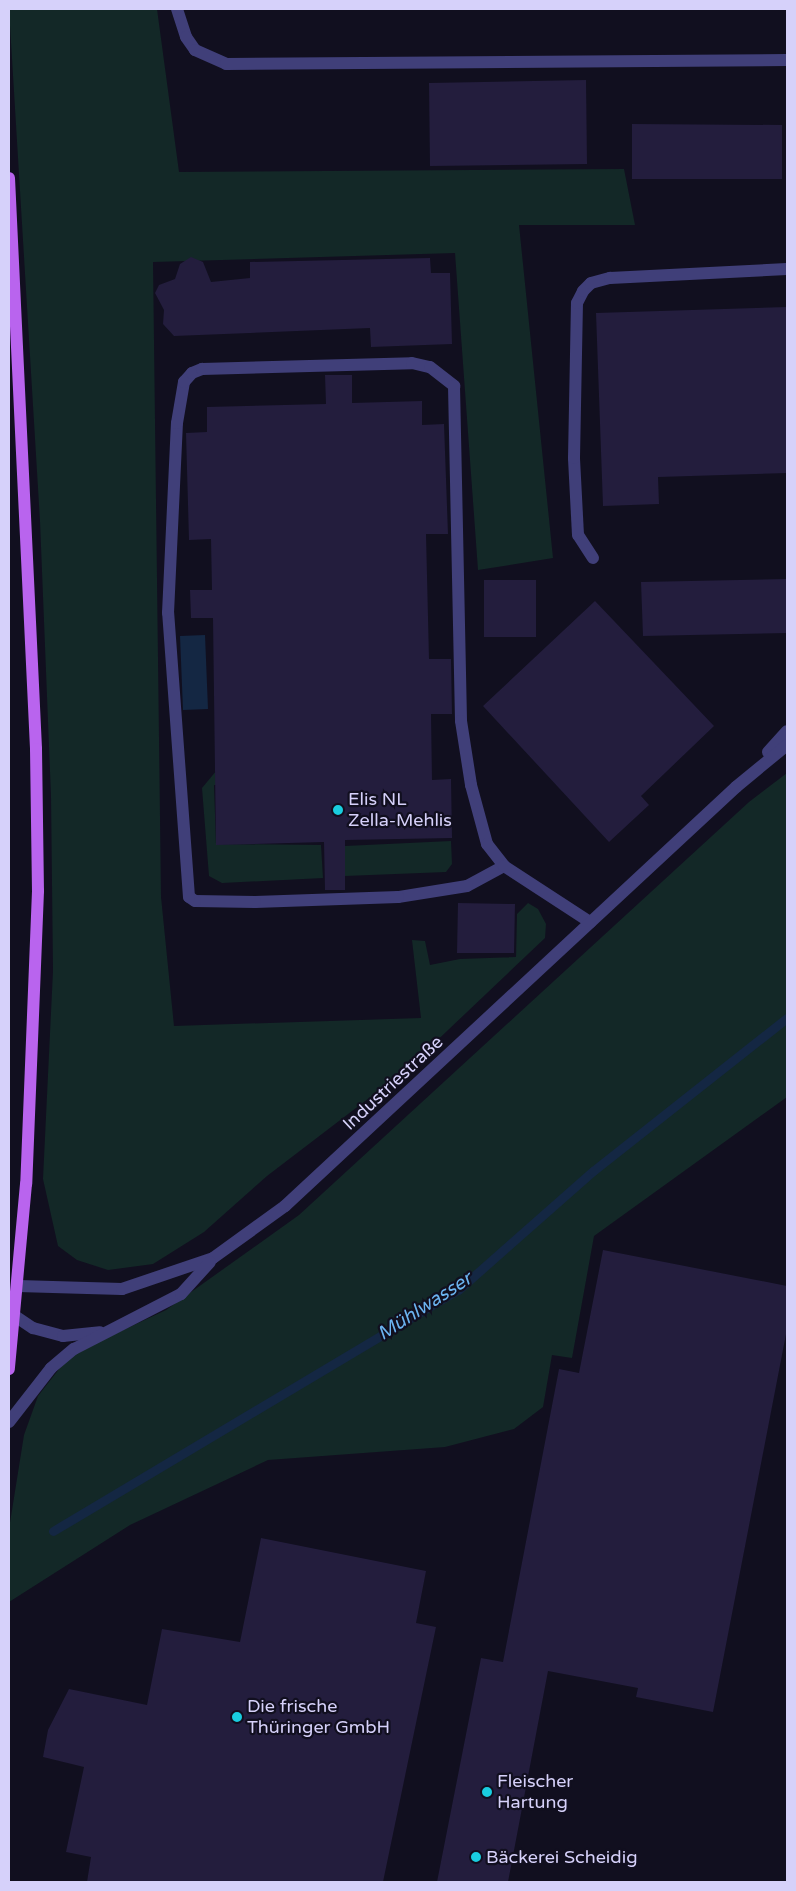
<!DOCTYPE html>
<html>
<head>
<meta charset="utf-8">
<style>
	body { margin:0 }
	#map { position:relative; width:796px; height:1891px; overflow:hidden; background:#110f1f; font-family:"Varela Round",sans-serif }
	div>[style] { position:absolute }
	.green>* { inset:0; background:#132827 }
	.water>* { inset:0; background:#142743 }
	.stream>* { height:9px; margin:-4.5px; padding:0 4.5px; transform-origin:4.5px; border-radius:4.5px; background:#142743 }
	.building>* { inset:0; background:#231d3d }
	.minor>* { height:12px; margin:-6px; padding:0 6px; transform-origin:6px; border-radius:6px; background:#403f79 }
	.major>* { height:12px; margin:-6px; padding:0 6px; transform-origin:6px; border-radius:6px; background:#b964ee }
	.dots>* { width:14px; height:14px; translate:-50% -50%; box-sizing:border-box; border:2px solid #110f1f; border-radius:50% }
	span { translate:-50% -50%; white-space:nowrap; text-align:center; line-height:1.15; -webkit-text-stroke:4.5px #110f1f; paint-order:stroke }
	.poi-label { font-size:18px; color:#d6d1fa }
	.left { translate:0 -50%; text-align:left }
	.street-label { font-size:18px; color:#d6d1fa }
	.water-label { font-size:19px; color:#6bb3ef; font-style:italic }
	.frame { position:absolute; inset:0; border:10px solid #d6d1fa; pointer-events:none }
</style>
</head>
<body>
<div id="map">
	<div class="green">
		<i style="clip-path:polygon(9px 9px,157px 9px,179px 172px,624px 169px,635px 225px,519px 225px,553px 558px,478px 570px,455px 253px,153px 262px,161px 897px,174px 1026px,421px 1018px,412px 940px,425px 941px,430px 965px,460px 959px,516px 957px,517px 914px,528px 903px,538px 909px,546px 924px,545px 938px,407px 1069px,267px 1176px,204px 1232px,153px 1264px,108px 1270px,77px 1260px,58px 1246px,43px 1179px,53px 971px,51px 796px,40px 521px)"></i>
		<i style="clip-path:polygon(217px 770px,314px 783px,214px 785px,216px 844px,321px 845px,323px 878px,222px 883px,209px 876px,202px 788px)"></i>
		<i style="clip-path:polygon(787px 773px,787px 1097px,594px 1236px,572px 1358px,552px 1355px,543px 1407px,514px 1429px,445px 1447px,268px 1460px,130px 1525px,9px 1602px,9px 1529px,24px 1435px,38px 1396px,70px 1355px,166px 1310px,299px 1215px,749px 802px)"></i>
		<i style="clip-path:polygon(451px 841px,452px 864px,446px 872px,345px 876px,345px 846px)"></i>
	</div>
	<div class="water">
		<i style="clip-path:polygon(205px 635px,208px 709px,183px 710px,180px 636px)"></i>
	</div>
	<div class="stream">
		<i style="left:53px;top:1531px;width:471px;rotate:-30.8deg"></i>
		<i style="left:458px;top:1290px;width:180px;rotate:-41.4deg"></i>
		<i style="left:593px;top:1171px;width:247px;rotate:-38.3deg"></i>
	</div>
	<div class="building">
		<i style="clip-path:polygon(586px 80px,587px 164px,430px 166px,429px 83px)"></i>
		<i style="clip-path:polygon(632px 124px,782px 125px,782px 179px,632px 179px)"></i>
		<i style="clip-path:polygon(191px 257px,203px 262px,211px 282px,250px 278px,250px 262px,430px 258px,431px 273px,450px 273px,452px 344px,371px 347px,370px 328px,174px 336px,163px 324px,164px 310px,155px 293px,159px 285px,175px 279px,180px 264px)"></i>
		<i style="clip-path:polygon(787px 307px,787px 473px,658px 477px,659px 504px,603px 506px,596px 313px)"></i>
		<i style="clip-path:polygon(325px 375px,352px 375px,352px 403px,422px 401px,422px 425px,444px 424px,448px 534px,426px 534px,429px 659px,451px 659px,452px 714px,431px 714px,432px 780px,451px 779px,452px 838px,345px 840px,345px 890px,325px 890px,324px 842px,216px 845px,213px 618px,191px 618px,190px 590px,212px 590px,211px 539px,189px 540px,186px 433px,207px 432px,207px 407px,326px 404px)"></i>
		<i style="clip-path:polygon(787px 579px,787px 633px,643px 636px,641px 582px)"></i>
		<i style="clip-path:polygon(484px 580px,536px 580px,536px 637px,484px 637px)"></i>
		<i style="clip-path:polygon(595px 601px,714px 726px,641px 796px,649px 805px,609px 842px,483px 706px)"></i>
		<i style="clip-path:polygon(458px 903px,515px 904px,514px 953px,457px 953px)"></i>
		<i style="clip-path:polygon(603px 1250px,787px 1286px,787px 1329px,713px 1712px,636px 1697px,638px 1688px,548px 1671px,508px 1882px,437px 1882px,481px 1658px,503px 1662px,559px 1369px,579px 1373px)"></i>
		<i style="clip-path:polygon(261px 1538px,426px 1571px,416px 1623px,436px 1627px,383px 1882px,87px 1882px,91px 1857px,66px 1852px,84px 1767px,43px 1757px,48px 1730px,69px 1689px,147px 1705px,162px 1629px,240px 1642px)"></i>
	</div>
	<div class="minor">
		<i style="left:177px;top:9px;width:29px;rotate:72deg"></i>
		<i style="left:186px;top:37px;width:16px;rotate:55deg"></i>
		<i style="left:195px;top:50px;width:34px;rotate:24deg"></i>
		<i style="left:226px;top:64px;width:561px;rotate:-0.41deg"></i>
		<i style="left:593px;top:558px;width:27px;rotate:-123deg"></i>
		<i style="left:578px;top:535px;width:77px;rotate:-93deg"></i>
		<i style="left:574px;top:458px;width:155px;rotate:-88.9deg"></i>
		<i style="left:577px;top:303px;width:13px;rotate:-63deg"></i>
		<i style="left:583px;top:291px;width:11px;rotate:-45deg"></i>
		<i style="left:591px;top:283px;width:20px;rotate:-15deg"></i>
		<i style="left:610px;top:278px;width:177px;rotate:-2.9deg"></i>
		<i style="left:768px;top:752px;width:28px;rotate:-48deg"></i>
		<i style="left:504px;top:866px;width:42px;rotate:151.6deg"></i>
		<i style="left:467px;top:886px;width:70px;rotate:170.9deg"></i>
		<i style="left:398px;top:897px;width:143px;rotate:178deg"></i>
		<i style="left:255px;top:902px;width:60px;rotate:-179deg"></i>
		<i style="left:195px;top:901px;width:7px;rotate:-146deg"></i>
		<i style="left:189px;top:897px;width:285px;rotate:-94.2deg"></i>
		<i style="left:168px;top:613px;width:190px;rotate:-87.3deg"></i>
		<i style="left:177px;top:423px;width:42px;rotate:-80.3deg"></i>
		<i style="left:184px;top:382px;width:12px;rotate:-48deg"></i>
		<i style="left:192px;top:373px;width:11px;rotate:-22deg"></i>
		<i style="left:202px;top:369px;width:210px;rotate:-1.6deg"></i>
		<i style="left:412px;top:363px;width:18px;rotate:13deg"></i>
		<i style="left:430px;top:367px;width:31px;rotate:38deg"></i>
		<i style="left:454px;top:386px;width:335px;rotate:88.8deg"></i>
		<i style="left:461px;top:721px;width:65px;rotate:81.1deg"></i>
		<i style="left:471px;top:785px;width:61px;rotate:74.8deg"></i>
		<i style="left:487px;top:844px;width:28px;rotate:52deg"></i>
		<i style="left:504px;top:866px;width:103px;rotate:33.1deg"></i>
		<i style="left:18px;top:1286px;width:104px;rotate:1.7deg"></i>
		<i style="left:122px;top:1289px;width:96px;rotate:-18.8deg"></i>
		<i style="left:213px;top:1258px;width:89px;rotate:-35.8deg"></i>
		<i style="left:285px;top:1206px;width:616px;rotate:-42.89deg"></i>
		<i style="left:736px;top:787px;width:66px;rotate:-39.5deg"></i>
		<i style="left:9px;top:1312px;width:29px;rotate:34deg"></i>
		<i style="left:33px;top:1328px;width:31px;rotate:15deg"></i>
		<i style="left:63px;top:1336px;width:37px;rotate:-6deg"></i>
		<i style="left:9px;top:1422px;width:68px;rotate:-52.1deg"></i>
		<i style="left:51px;top:1368px;width:30px;rotate:-40deg"></i>
		<i style="left:74px;top:1349px;width:120px;rotate:-27.2deg"></i>
		<i style="left:181px;top:1294px;width:43px;rotate:-47.8deg"></i>
	</div>
	<div class="major">
		<i style="left:9px;top:178px;width:572px;rotate:87.29deg"></i>
		<i style="left:36px;top:749px;width:142px;rotate:89.2deg"></i>
		<i style="left:38px;top:891px;width:293px;rotate:92.3deg"></i>
		<i style="left:26px;top:1184px;width:186px;rotate:95.3deg"></i>
	</div>
	<div class="dots">
		<i style="left:338px;top:810px;background:#19cddf"></i>
		<i style="left:237px;top:1717px;background:#19cddf"></i>
		<i style="left:487px;top:1792px;background:#19cddf"></i>
		<i style="left:476px;top:1857px;background:#19cddf"></i>
	</div>
	<div class="poi-label">
		<span class="left" style="left:348px;top:810px">Elis NL<br>Zella-Mehlis</span>
		<span class="left" style="left:247px;top:1717px">Die frische<br>Thüringer GmbH</span>
		<span class="left" style="left:497px;top:1792px">Fleischer<br>Hartung</span>
		<span class="left" style="left:486px;top:1857px">Bäckerei Scheidig</span>
	</div>
	<div class="street-label">
		<span style="left:393px;top:1083px;rotate:-43deg">Industriestraße</span>
	</div>
	<div class="water-label">
		<span style="left:425px;top:1307px;rotate:-33deg">Mühlwasser</span>
	</div>
	<div class="frame"></div>
</div>
</body>
</html>
